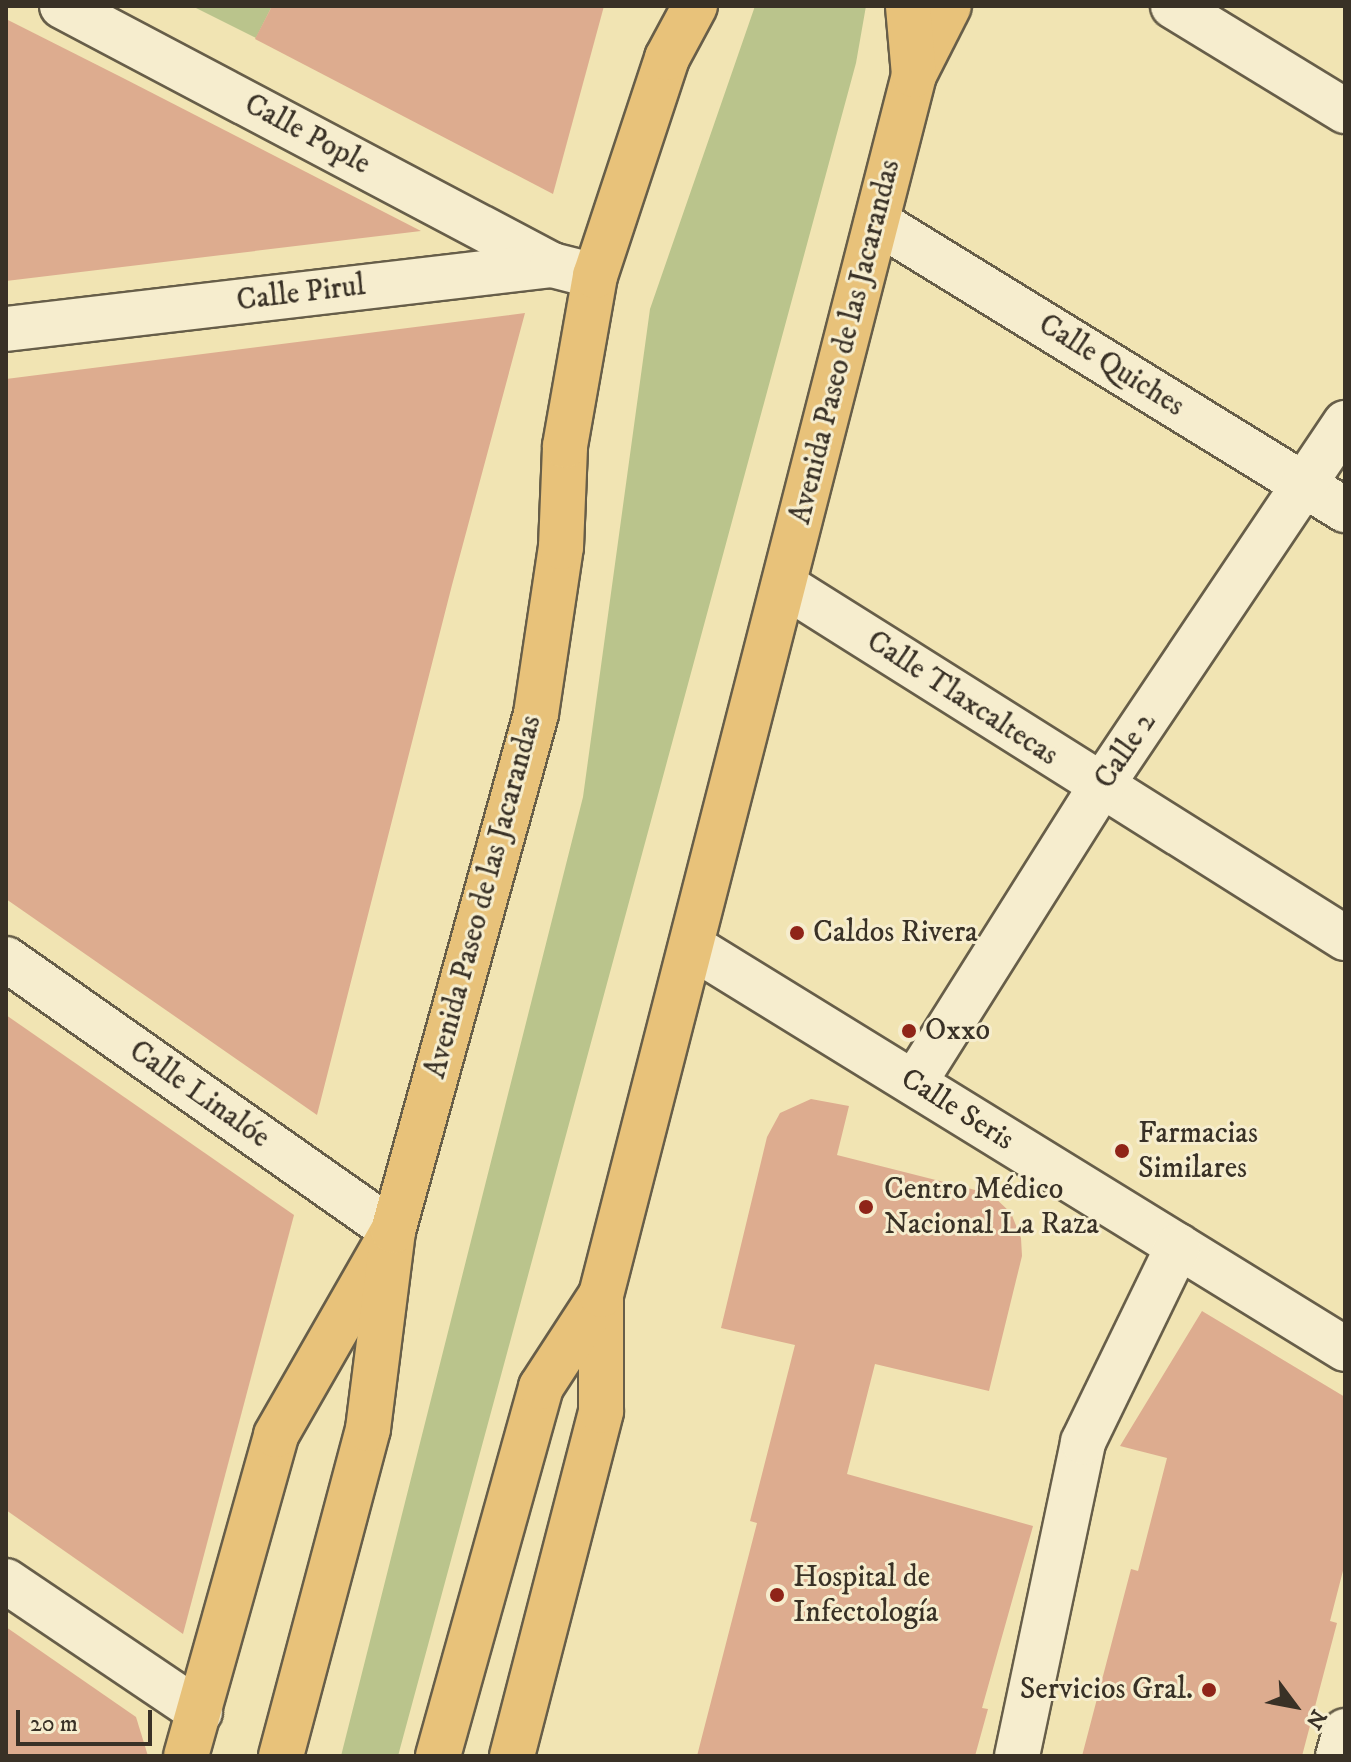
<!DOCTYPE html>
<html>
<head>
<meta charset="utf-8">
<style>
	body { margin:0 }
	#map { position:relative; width:1351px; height:1762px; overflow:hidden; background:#f1e4b3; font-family:"IM FELL DW Pica",serif }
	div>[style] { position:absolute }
	.green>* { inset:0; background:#bac48c }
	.building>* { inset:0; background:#ddac8f }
	.roads { filter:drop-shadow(2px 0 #675e49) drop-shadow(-2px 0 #675e49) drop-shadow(0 2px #675e49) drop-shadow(0 -2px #675e49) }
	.minor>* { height:44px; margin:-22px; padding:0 22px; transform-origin:22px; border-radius:22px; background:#f6edce }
	.major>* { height:44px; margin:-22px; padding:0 22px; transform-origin:22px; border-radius:22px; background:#e8c27a }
	.highway>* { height:44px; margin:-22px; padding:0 22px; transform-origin:22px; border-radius:22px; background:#e8c27a }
	.dots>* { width:22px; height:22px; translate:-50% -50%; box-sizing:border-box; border:4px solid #f6edce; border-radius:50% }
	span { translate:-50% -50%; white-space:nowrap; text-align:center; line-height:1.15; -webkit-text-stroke:6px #f6edce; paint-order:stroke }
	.street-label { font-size:30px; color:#393126 }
	.poi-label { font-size:30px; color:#393126 }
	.left { translate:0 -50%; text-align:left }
	.right { translate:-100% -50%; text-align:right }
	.frame { position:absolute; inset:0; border:8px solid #393126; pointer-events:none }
	.north { position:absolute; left:1255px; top:1666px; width:80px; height:80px; -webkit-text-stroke:6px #f6edce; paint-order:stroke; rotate:122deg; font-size:22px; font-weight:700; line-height:32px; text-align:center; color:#393126 }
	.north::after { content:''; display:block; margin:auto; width:28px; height:36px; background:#393126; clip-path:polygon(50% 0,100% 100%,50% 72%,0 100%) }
	.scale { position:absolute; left:16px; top:1710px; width:136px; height:36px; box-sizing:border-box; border:4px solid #393126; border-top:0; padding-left:10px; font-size:24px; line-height:28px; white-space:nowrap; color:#393126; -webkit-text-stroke:6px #f6edce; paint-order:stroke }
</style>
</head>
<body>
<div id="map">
	<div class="green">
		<i style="clip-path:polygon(192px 6px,272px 6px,256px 38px)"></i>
		<i style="clip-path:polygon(755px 6px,866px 6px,856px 63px,398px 1756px,341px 1756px,583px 797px,650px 309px)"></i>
	</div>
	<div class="building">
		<i style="clip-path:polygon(272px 6px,604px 6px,553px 194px,255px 39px)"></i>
		<i style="clip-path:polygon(6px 19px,123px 78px,421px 231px,6px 281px)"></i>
		<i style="clip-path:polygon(525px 313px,452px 585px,317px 1115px,6px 899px,6px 379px)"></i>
		<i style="clip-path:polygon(6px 1015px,294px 1215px,183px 1634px,6px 1510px)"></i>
		<i style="clip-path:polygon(811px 1099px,849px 1106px,837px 1155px,991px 1194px,1011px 1213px,1021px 1238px,1022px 1256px,989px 1391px,875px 1364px,847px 1474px,1033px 1526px,982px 1708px,988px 1709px,975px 1756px,697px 1756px,757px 1523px,750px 1521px,795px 1345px,721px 1328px,767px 1137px,780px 1113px)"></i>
		<i style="clip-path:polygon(1202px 1311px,1345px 1397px,1345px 1563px,1330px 1621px,1337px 1623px,1302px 1756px,1082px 1756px,1131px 1569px,1138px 1571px,1167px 1458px,1120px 1446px)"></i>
		<i style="clip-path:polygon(6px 1627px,136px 1717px,148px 1756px,6px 1756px)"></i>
	</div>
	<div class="roads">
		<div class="minor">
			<i style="left:62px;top:6px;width:554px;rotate:27.86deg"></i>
			<i style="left:1173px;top:6px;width:202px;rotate:31.4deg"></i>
			<i style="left:877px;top:222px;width:550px;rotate:31.61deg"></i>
			<i style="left:6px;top:329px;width:550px;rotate:-6.69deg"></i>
			<i style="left:552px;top:265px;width:44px;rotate:14.3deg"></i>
			<i style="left:784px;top:585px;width:663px;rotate:32.18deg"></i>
			<i style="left:691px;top:946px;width:768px;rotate:31.64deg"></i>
			<i style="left:6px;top:959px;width:473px;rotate:35.1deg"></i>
			<i style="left:914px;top:1083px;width:349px;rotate:-57.8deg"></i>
			<i style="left:1100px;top:788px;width:440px;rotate:-56.1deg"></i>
			<i style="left:6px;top:1581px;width:234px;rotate:34deg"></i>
			<i style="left:1017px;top:1756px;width:321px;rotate:-78.1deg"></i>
			<i style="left:1083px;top:1442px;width:218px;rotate:-64.1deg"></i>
			<i style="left:1338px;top:1756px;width:26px;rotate:-74deg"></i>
		</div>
		<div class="major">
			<i style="left:914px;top:75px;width:77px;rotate:-63.1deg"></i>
			<i style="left:186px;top:1756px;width:333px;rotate:-74.3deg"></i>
			<i style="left:276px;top:1435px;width:235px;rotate:-60.2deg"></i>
			<i style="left:512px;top:1756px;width:356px;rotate:-75.5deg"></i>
			<i style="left:601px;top:1411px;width:116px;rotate:-90deg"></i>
		</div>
		<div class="highway">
			<i style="left:281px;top:1756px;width:338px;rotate:-75.1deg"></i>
			<i style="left:368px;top:1429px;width:200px;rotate:-82.8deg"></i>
			<i style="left:393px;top:1231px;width:536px;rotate:-74.54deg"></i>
			<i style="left:536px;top:714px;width:169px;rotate:-81.5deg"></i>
			<i style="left:561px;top:547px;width:101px;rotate:-87.7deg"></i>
			<i style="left:565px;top:446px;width:173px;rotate:-80deg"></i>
			<i style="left:595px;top:276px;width:230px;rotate:-71.7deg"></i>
			<i style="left:667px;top:58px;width:59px;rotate:-61.7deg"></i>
			<i style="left:438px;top:1756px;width:383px;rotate:-74.4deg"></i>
			<i style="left:541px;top:1387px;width:110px;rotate:-56.9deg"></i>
			<i style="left:601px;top:1295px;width:1260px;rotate:-75.61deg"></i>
			<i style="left:914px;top:75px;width:69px;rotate:-95deg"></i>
		</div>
	</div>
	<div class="dots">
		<i style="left:797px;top:933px;background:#8f2418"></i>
		<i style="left:909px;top:1031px;background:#8f2418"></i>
		<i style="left:1122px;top:1151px;background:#8f2418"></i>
		<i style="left:866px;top:1207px;background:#8f2418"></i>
		<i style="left:777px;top:1595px;background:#8f2418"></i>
		<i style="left:1209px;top:1690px;background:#8f2418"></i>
	</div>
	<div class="street-label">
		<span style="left:307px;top:135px;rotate:28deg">Calle Pople</span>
		<span style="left:301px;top:294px;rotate:-7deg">Calle Pirul</span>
		<span style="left:846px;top:342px;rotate:-76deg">Avenida Paseo de las Jacarandas</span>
		<span style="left:1111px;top:366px;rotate:32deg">Calle Quiches</span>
		<span style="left:962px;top:699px;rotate:33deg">Calle Tlaxcaltecas</span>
		<span style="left:1126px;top:751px;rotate:-56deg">Calle 2</span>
		<span style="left:484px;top:897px;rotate:-75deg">Avenida Paseo de las Jacarandas</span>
		<span style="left:199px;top:1095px;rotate:35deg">Calle Linalóe</span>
		<span style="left:957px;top:1110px;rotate:32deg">Calle Seris</span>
	</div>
	<div class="poi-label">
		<span class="left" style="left:813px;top:933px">Caldos Rivera</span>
		<span class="left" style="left:925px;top:1031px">Oxxo</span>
		<span class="left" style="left:1138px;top:1151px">Farmacias<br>Similares</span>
		<span class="left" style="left:884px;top:1207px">Centro Médico<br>Nacional La Raza</span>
		<span class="left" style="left:793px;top:1595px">Hospital de<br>Infectología</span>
		<span class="right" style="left:1193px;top:1690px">Servicios Gral.</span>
	</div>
	<div class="frame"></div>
	<div class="north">N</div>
	<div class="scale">20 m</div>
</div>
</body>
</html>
